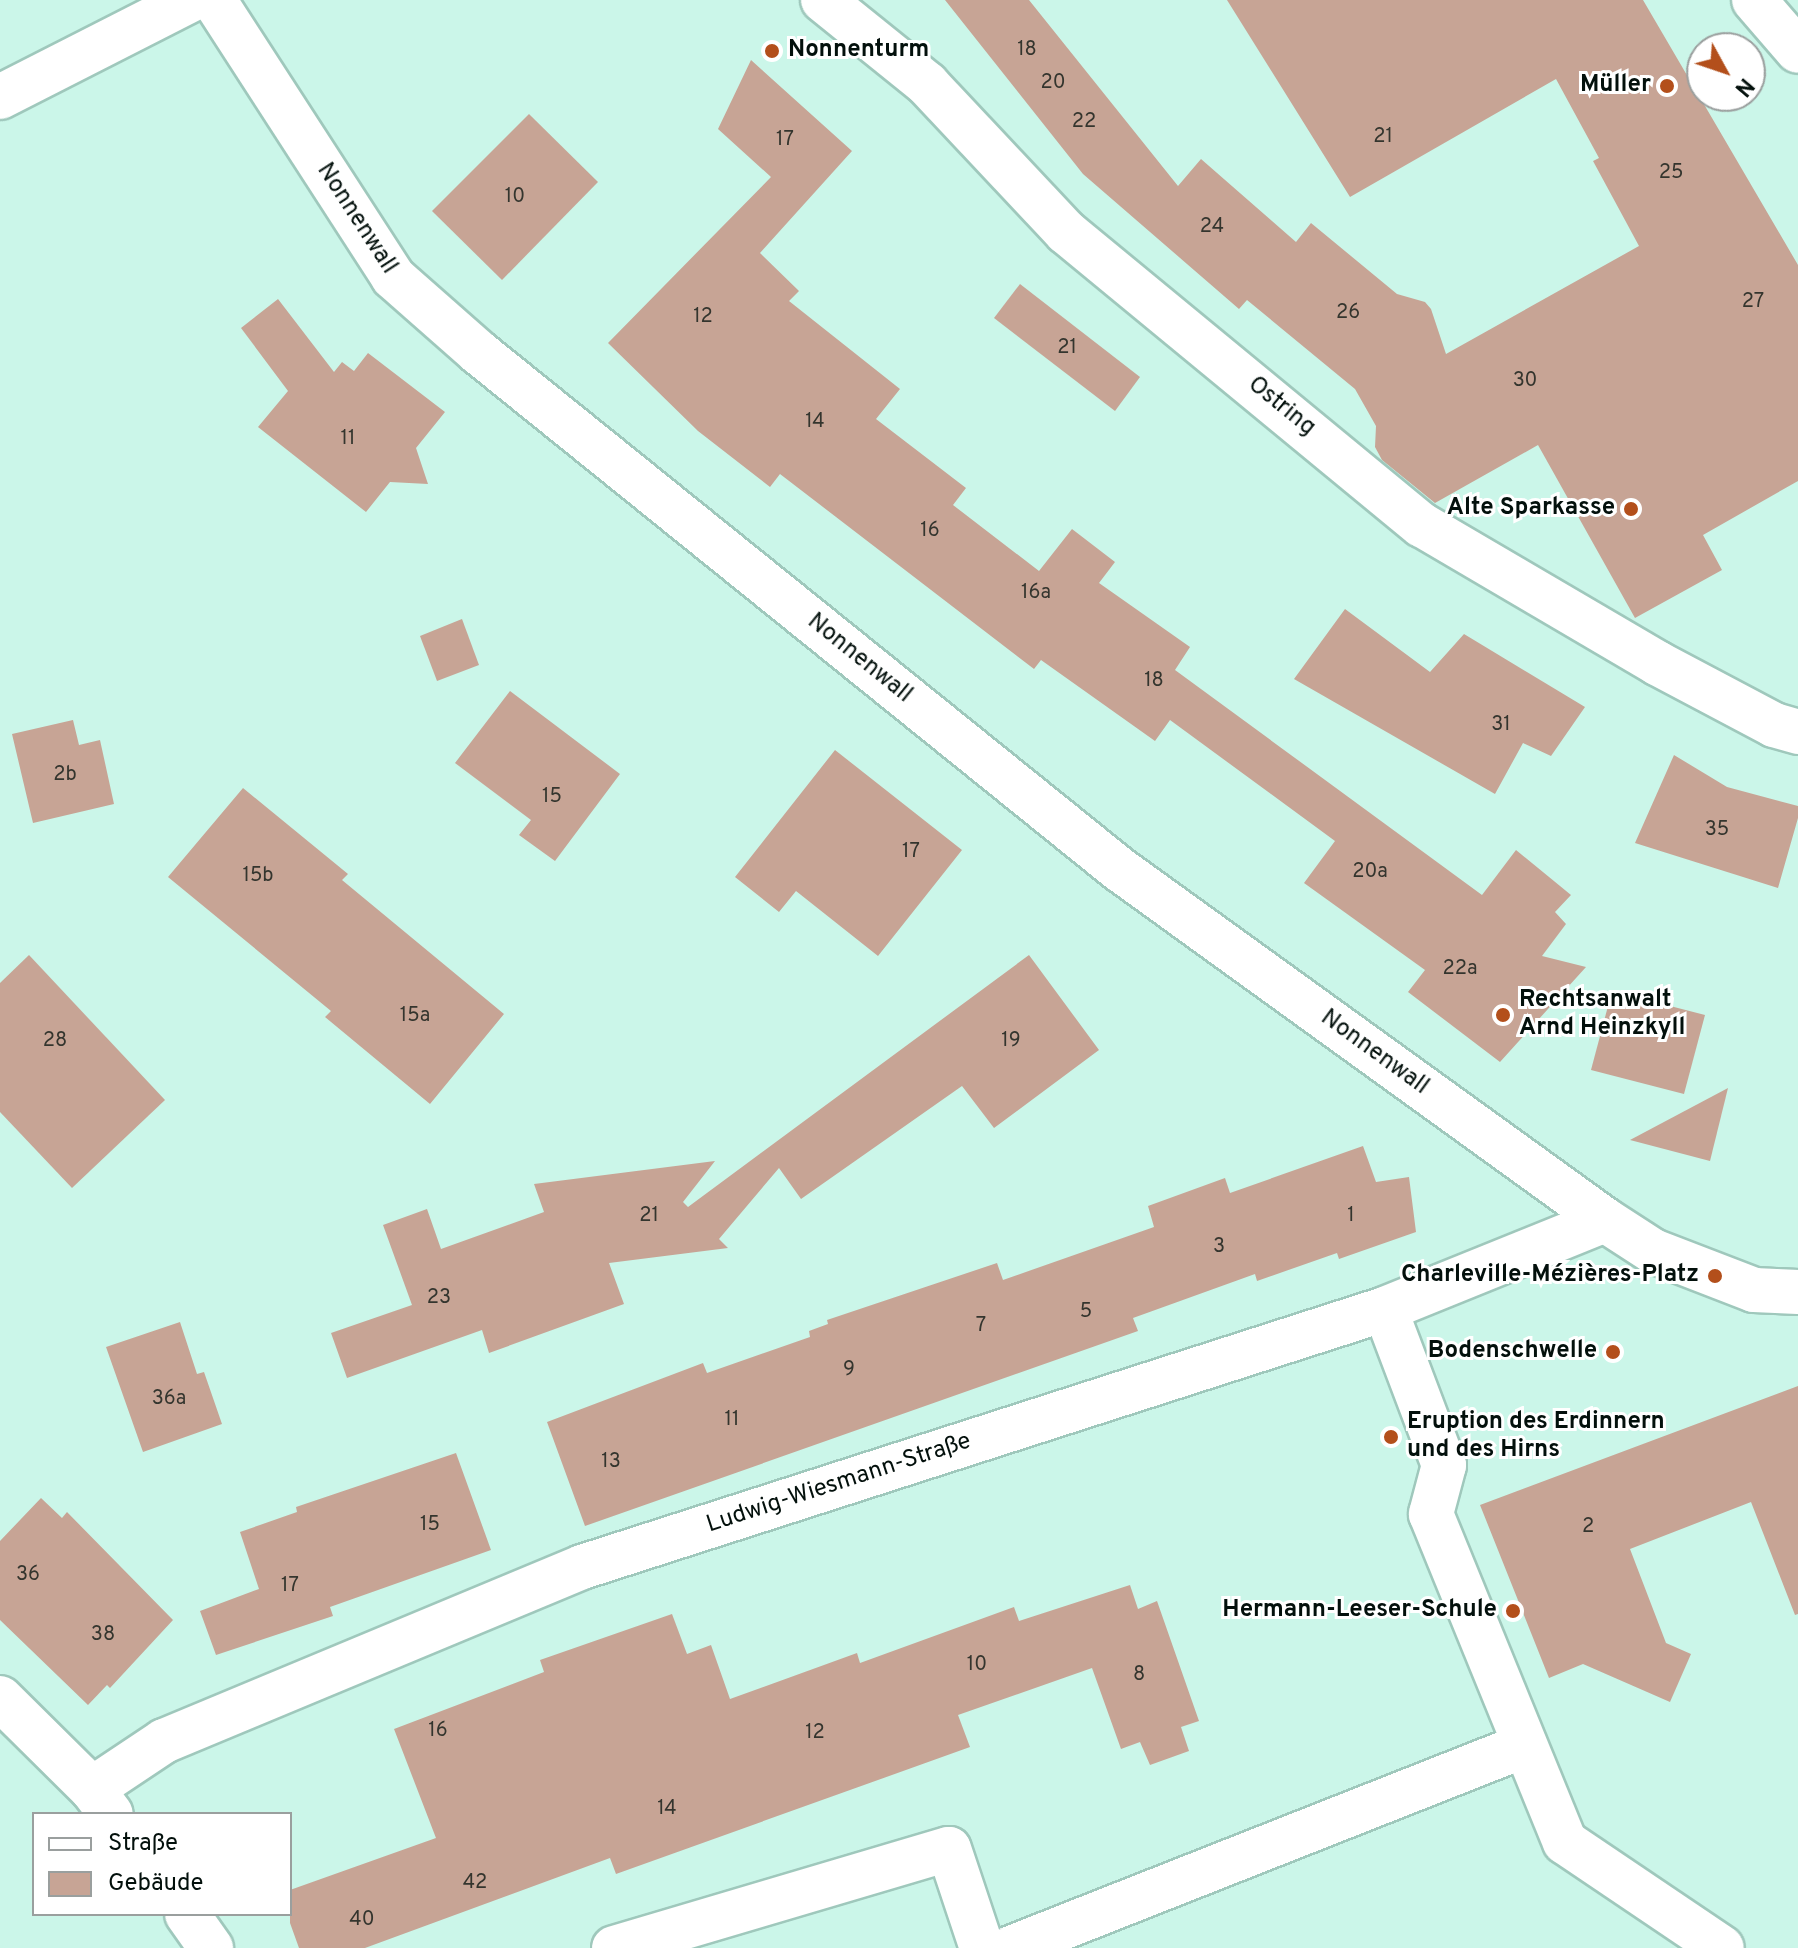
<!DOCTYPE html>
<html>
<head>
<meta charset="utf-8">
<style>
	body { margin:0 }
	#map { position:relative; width:1798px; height:1948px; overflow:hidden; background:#cbf6e9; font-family:Overpass,sans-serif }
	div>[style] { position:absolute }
	.building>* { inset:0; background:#c7a495 }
	.roads { filter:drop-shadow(2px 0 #9fc8bc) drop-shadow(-2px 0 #9fc8bc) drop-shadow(0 2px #9fc8bc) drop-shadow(0 -2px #9fc8bc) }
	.minor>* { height:44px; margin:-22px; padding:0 22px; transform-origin:22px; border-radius:22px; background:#fff }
	.major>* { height:44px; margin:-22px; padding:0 22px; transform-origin:22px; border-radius:22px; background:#fff }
	.dots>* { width:22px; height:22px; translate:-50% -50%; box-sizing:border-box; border:4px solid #fff; border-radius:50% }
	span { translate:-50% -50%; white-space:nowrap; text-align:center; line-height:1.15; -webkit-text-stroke:6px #fff; paint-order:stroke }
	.number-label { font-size:20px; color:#34352e }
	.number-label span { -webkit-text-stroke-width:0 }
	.poi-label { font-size:24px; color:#03100c; font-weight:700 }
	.left { translate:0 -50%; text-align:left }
	.right { translate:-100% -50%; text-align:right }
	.street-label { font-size:24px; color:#03100c }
	.legend { position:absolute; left:32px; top:1812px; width:260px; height:104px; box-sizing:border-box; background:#fff; border:2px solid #9a9f9e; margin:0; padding:10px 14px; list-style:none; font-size:24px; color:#03100c }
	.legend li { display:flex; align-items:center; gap:16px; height:40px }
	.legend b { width:40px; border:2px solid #9a9f9e }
	.north { position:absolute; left:1686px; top:32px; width:80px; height:80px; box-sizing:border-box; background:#fff; border:2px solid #9a9f9e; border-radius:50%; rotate:130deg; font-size:22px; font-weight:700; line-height:32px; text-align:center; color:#03100c }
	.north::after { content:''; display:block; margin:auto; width:28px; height:36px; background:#b34f1b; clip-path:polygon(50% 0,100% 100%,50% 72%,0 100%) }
</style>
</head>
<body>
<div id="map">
	<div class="building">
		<i style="clip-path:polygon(945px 0,1029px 0,1178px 186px,1201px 159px,1296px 242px,1311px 223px,1397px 294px,1425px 302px,1431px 309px,1446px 354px,1639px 246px,1593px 161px,1599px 158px,1556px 79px,1350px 197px,1227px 0,1643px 0,1798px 265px,1798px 481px,1703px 535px,1722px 570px,1635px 618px,1538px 445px,1435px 503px,1382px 460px,1375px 447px,1376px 426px,1355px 389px,1247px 300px,1239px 309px,1083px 174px)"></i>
		<i style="clip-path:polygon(751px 60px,852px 151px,760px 253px,799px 291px,789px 301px,900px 389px,876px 419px,966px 488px,953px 505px,1039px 571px,1072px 529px,1115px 562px,1099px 583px,1190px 647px,1175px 670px,1482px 895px,1516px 850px,1571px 895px,1555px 912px,1566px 924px,1542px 956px,1586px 967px,1500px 1062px,1408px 992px,1425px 970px,1304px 883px,1335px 841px,1170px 720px,1155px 741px,1041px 660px,1034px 669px,780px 474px,770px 487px,698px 431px,608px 343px,771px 177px,718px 129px)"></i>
		<i style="clip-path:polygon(529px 114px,598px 182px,502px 280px,432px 211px)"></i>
		<i style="clip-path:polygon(1020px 284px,1140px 377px,1115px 411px,994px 318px)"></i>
		<i style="clip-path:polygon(278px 299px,334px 372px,342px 362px,354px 371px,368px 353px,445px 412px,416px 448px,428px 484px,390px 482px,366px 512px,258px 427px,288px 391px,241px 328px)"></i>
		<i style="clip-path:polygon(1345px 609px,1430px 672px,1464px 634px,1585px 707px,1551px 756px,1523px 743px,1495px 794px,1294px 679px)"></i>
		<i style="clip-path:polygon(462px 619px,479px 665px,437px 681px,420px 636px)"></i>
		<i style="clip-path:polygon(510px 691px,620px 774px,555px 861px,519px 835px,531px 820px,455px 763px)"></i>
		<i style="clip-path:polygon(73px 720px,79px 745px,100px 740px,114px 804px,33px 823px,12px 734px)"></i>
		<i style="clip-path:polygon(835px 750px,962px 850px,878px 956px,796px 891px,779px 912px,735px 877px)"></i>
		<i style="clip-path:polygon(1674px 755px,1727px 787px,1798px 806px,1798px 818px,1778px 888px,1635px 843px)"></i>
		<i style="clip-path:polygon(243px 788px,348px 874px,342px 880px,504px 1014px,430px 1104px,325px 1017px,331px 1011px,168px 877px)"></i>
		<i style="clip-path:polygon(29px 955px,165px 1100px,72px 1188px,0 1112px,0 983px)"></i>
		<i style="clip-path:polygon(1029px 955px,1099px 1050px,994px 1128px,962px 1086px,801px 1199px,779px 1168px,719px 1239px,728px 1248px,609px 1263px,624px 1304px,489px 1353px,482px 1330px,347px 1378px,331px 1333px,412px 1305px,383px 1225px,427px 1209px,441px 1249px,544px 1212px,534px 1184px,715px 1161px,683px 1202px,688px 1207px)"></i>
		<i style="clip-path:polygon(1612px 991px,1705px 1015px,1684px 1094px,1591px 1070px)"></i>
		<i style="clip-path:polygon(1728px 1088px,1710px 1161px,1630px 1140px)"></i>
		<i style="clip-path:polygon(1363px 1146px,1376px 1182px,1409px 1177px,1416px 1232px,1339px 1259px,1337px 1253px,1257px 1281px,1255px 1274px,1133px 1318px,1138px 1331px,585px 1526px,547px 1422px,703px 1363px,707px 1373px,810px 1337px,809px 1331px,828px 1324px,827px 1320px,997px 1263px,1003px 1280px,1154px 1227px,1148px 1206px,1225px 1178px,1230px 1193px)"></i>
		<i style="clip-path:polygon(180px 1322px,197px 1374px,204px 1372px,222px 1424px,143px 1452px,106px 1347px)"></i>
		<i style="clip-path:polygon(1798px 1386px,1798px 1614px,1795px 1615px,1751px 1502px,1630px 1549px,1666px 1643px,1691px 1654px,1670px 1702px,1583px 1664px,1549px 1678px,1480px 1505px)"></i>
		<i style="clip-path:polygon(456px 1453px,491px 1550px,330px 1607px,333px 1616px,216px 1655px,200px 1611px,259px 1589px,240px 1532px,297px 1512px,296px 1507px)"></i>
		<i style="clip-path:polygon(41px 1498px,62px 1518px,67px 1512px,173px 1620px,110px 1688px,107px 1685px,88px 1705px,0 1620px,0 1541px)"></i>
		<i style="clip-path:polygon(1130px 1585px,1138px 1609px,1157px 1601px,1199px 1721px,1181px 1727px,1189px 1751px,1150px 1765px,1140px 1742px,1121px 1749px,1092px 1668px,958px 1715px,970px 1747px,616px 1874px,610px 1858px,365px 1948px,299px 1948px,290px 1923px,290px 1890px,436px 1838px,394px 1729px,544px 1672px,540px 1660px,672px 1614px,687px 1654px,711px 1645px,730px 1699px,857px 1653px,860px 1663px,1014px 1607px,1019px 1621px)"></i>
	</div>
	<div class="roads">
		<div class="minor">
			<i style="left:214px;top:0;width:330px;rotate:57.1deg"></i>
			<i style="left:393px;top:277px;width:113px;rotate:41.4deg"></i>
			<i style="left:478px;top:352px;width:824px;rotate:38.89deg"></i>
			<i style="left:1119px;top:869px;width:599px;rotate:35.84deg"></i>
			<i style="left:1605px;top:1220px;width:57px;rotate:32.9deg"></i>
			<i style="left:1653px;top:1251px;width:108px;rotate:21.1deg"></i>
			<i style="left:1754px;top:1290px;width:44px;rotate:2.6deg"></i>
			<i style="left:823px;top:0;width:134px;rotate:38.9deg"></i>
			<i style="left:927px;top:84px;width:203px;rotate:46.8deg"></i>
			<i style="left:1066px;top:232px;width:461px;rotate:39.5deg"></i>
			<i style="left:1422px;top:525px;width:273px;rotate:30.4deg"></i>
			<i style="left:1657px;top:663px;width:132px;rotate:27.9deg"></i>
			<i style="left:1774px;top:725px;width:25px;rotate:16deg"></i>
			<i style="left:0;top:97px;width:213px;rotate:-27deg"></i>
			<i style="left:1385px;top:1309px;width:167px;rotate:69.3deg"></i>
			<i style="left:1444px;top:1465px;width:51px;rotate:104.9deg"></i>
			<i style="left:1431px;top:1514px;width:354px;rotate:67.8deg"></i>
			<i style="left:1565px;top:1842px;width:189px;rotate:34deg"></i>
			<i style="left:0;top:1698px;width:129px;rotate:44.7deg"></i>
			<i style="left:92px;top:1789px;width:31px;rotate:53deg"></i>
			<i style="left:92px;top:1789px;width:87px;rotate:-33.7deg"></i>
			<i style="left:164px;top:1741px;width:453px;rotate:-22.6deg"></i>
			<i style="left:582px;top:1567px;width:843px;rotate:-17.81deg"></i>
			<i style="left:1385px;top:1309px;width:237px;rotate:-22deg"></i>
			<i style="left:187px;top:1914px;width:42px;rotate:54.8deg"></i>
			<i style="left:614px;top:1948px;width:349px;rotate:-16.5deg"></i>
			<i style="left:949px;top:1849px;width:104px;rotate:71.6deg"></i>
			<i style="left:1011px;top:1948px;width:550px;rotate:-21.53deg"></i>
		</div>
		<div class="major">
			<i style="left:1754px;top:0;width:67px;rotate:49.2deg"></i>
		</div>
	</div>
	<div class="dots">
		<i style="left:772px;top:51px;background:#b34f1b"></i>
		<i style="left:1667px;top:86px;background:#b34f1b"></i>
		<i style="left:1631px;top:509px;background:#b34f1b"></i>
		<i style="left:1503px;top:1015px;background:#b34f1b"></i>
		<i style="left:1715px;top:1276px;background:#b34f1b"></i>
		<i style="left:1613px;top:1352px;background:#b34f1b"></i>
		<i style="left:1391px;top:1437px;background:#b34f1b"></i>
		<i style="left:1513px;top:1611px;background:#b34f1b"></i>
	</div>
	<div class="number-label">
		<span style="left:1027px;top:50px">18</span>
		<span style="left:1053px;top:83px">20</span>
		<span style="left:1084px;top:122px">22</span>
		<span style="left:1383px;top:137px">21</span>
		<span style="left:785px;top:140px">17</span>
		<span style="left:1671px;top:173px">25</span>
		<span style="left:515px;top:197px">10</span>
		<span style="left:1212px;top:227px">24</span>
		<span style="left:1753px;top:302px">27</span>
		<span style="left:1348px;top:313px">26</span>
		<span style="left:703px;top:317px">12</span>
		<span style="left:1067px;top:348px">21</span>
		<span style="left:1525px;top:381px">30</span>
		<span style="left:815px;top:422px">14</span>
		<span style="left:348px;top:439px">11</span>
		<span style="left:930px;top:531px">16</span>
		<span style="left:1036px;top:593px">16a</span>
		<span style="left:1154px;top:681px">18</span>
		<span style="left:1501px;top:725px">31</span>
		<span style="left:65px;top:775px">2b</span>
		<span style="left:552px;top:797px">15</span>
		<span style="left:1717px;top:830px">35</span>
		<span style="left:911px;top:852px">17</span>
		<span style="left:1370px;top:872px">20a</span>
		<span style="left:258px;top:876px">15b</span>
		<span style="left:1460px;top:969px">22a</span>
		<span style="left:415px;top:1016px">15a</span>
		<span style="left:55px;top:1041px">28</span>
		<span style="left:1011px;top:1041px">19</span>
		<span style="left:649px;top:1216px">21</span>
		<span style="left:1351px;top:1216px">1</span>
		<span style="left:1219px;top:1247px">3</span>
		<span style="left:439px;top:1298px">23</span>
		<span style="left:1086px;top:1312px">5</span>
		<span style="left:981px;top:1326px">7</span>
		<span style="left:849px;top:1370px">9</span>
		<span style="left:169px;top:1399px">36a</span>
		<span style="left:732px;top:1420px">11</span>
		<span style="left:611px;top:1462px">13</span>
		<span style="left:430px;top:1525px">15</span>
		<span style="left:1588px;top:1527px">2</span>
		<span style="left:28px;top:1575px">36</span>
		<span style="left:290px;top:1586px">17</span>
		<span style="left:103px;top:1635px">38</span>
		<span style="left:977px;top:1665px">10</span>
		<span style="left:1139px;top:1675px">8</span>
		<span style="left:438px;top:1731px">16</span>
		<span style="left:815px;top:1733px">12</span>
		<span style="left:667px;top:1809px">14</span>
		<span style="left:475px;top:1883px">42</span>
		<span style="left:362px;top:1920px">40</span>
	</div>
	<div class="poi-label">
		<span class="left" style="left:788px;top:51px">Nonnenturm</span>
		<span class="right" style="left:1651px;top:86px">Müller</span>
		<span class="right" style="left:1615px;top:509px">Alte Sparkasse</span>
		<span class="left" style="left:1519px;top:1015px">Rechtsanwalt<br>Arnd Heinzkyll</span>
		<span class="right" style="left:1699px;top:1276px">Charleville-Mézières-Platz</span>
		<span class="right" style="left:1597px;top:1352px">Bodenschwelle</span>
		<span class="left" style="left:1407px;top:1437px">Eruption des Erdinnern<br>und des Hirns</span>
		<span class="right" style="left:1497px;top:1611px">Hermann-Leeser-Schule</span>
	</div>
	<div class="street-label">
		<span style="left:356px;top:219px;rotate:57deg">Nonnenwall</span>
		<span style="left:1281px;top:407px;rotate:39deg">Ostring</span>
		<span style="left:859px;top:659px;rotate:39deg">Nonnenwall</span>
		<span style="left:1374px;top:1053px;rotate:36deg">Nonnenwall</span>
		<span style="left:839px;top:1484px;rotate:-18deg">Ludwig-Wiesmann-Straße</span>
	</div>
	<ul class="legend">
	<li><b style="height:10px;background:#fff"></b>Straße</li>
	<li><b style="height:22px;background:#c7a495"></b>Gebäude</li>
	</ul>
	<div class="north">N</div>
</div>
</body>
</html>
